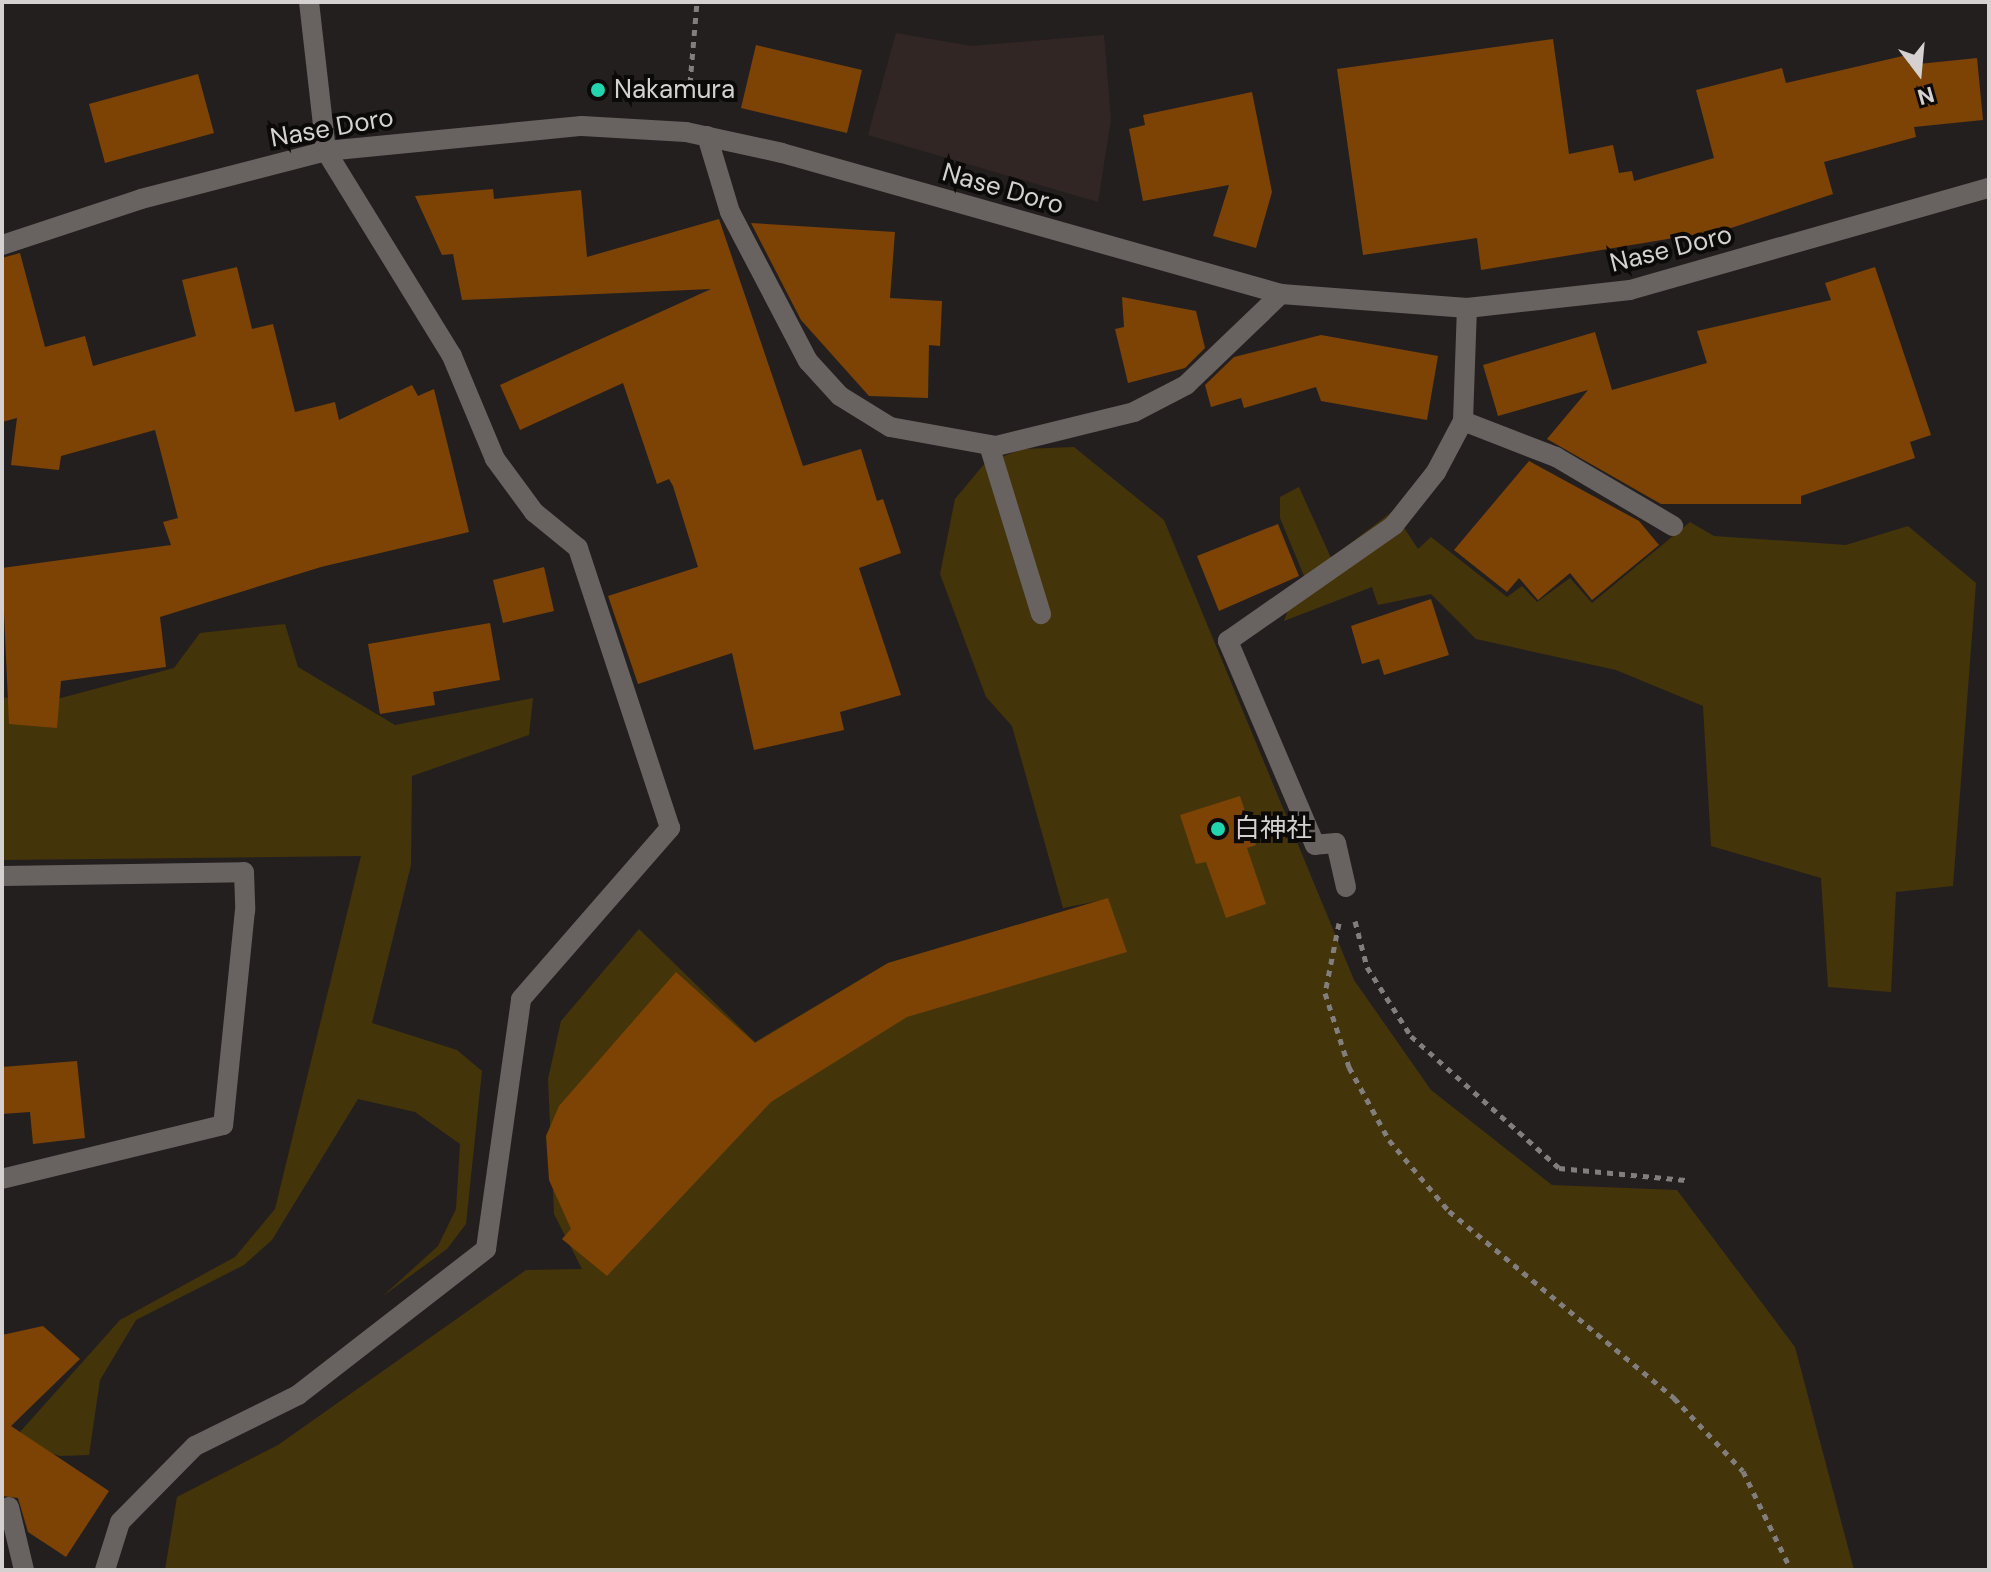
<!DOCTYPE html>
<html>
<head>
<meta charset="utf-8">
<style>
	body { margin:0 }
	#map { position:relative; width:1991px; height:1572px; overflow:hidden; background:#241f1f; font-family:"DM Sans","Noto Sans JP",sans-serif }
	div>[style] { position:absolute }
	.built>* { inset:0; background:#312624 }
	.green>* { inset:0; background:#44340a }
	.building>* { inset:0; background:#7c4305 }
	.path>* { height:5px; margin-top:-2.5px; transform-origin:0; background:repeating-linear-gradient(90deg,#827e7e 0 6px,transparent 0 12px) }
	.service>* { height:20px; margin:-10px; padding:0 10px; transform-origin:10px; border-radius:10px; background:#686361 }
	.minor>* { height:20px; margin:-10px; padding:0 10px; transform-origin:10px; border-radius:10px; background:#686361 }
	.tertiary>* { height:20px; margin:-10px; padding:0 10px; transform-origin:10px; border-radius:10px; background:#686361 }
	.dots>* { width:22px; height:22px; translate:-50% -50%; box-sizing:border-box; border:4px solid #0c0a09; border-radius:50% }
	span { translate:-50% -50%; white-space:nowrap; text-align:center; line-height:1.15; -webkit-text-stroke:8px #0c0a09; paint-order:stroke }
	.poi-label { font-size:26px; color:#d5d1d1 }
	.left { translate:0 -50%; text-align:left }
	.street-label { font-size:26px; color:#d5d1d1 }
	.frame { position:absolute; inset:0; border:4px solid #d5d1d1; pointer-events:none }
	.north { position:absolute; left:1879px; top:32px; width:80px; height:80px; -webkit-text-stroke:6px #0c0a09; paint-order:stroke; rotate:164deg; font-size:22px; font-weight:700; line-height:32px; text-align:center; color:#d5d1d1 }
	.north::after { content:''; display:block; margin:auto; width:28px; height:36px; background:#d5d1d1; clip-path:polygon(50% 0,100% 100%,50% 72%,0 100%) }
</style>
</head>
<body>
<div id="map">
	<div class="built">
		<i style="clip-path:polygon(896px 33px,971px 46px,1104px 35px,1111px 119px,1098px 202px,868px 135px)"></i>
	</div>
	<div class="green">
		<i style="clip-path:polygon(1074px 447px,1164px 520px,1354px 980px,1431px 1090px,1552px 1185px,1677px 1190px,1795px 1347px,1854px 1570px,165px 1570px,177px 1497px,278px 1445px,526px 1270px,582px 1269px,554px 1214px,548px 1079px,561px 1021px,639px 929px,755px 1042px,888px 963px,1098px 901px,1063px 908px,1012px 726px,986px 697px,940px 574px,955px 499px,985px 463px,1023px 449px)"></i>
		<i style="clip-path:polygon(1299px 487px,1331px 558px,1393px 511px,1418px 549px,1431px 537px,1507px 597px,1522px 586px,1537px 602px,1570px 578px,1592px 603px,1690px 522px,1714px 536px,1846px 545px,1908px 526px,1976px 583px,1953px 886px,1896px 892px,1891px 992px,1828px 987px,1821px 878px,1711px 846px,1703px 706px,1616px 670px,1476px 639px,1431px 594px,1378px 605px,1372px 587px,1284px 621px,1291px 602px,1309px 588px,1280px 518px,1280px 497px)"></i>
		<i style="clip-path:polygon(285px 624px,298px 667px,395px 725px,533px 698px,529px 735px,412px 776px,411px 865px,372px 1023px,457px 1050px,482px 1071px,466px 1224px,447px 1249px,383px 1296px,438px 1246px,456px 1209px,460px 1144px,415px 1112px,358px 1099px,272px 1240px,244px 1265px,136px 1320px,100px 1380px,89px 1455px,60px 1456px,12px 1441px,120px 1320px,235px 1257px,275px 1209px,361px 856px,2px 860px,2px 697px,42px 703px,174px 668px,200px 633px)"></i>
	</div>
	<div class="building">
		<i style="clip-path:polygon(1553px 39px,1569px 154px,1613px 145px,1619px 173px,1632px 171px,1634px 181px,1714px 158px,1696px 90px,1782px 68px,1786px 83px,1907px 55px,1909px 65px,1977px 58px,1983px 120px,1914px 127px,1916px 137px,1824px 162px,1833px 194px,1728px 229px,1481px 270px,1477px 238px,1363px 255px,1337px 69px)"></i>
		<i style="clip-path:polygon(756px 45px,862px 70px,847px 133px,741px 108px)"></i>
		<i style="clip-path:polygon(198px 74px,214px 133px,105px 163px,89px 104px)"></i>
		<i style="clip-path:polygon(1252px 92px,1272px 192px,1256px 248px,1213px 236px,1229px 185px,1143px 201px,1129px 129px,1145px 125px,1143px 115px)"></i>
		<i style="clip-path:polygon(493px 189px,494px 199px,581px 190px,587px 257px,719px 219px,803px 466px,861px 449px,877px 501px,883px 499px,901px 553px,859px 568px,901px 695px,840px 712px,844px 730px,754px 750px,732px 653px,638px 684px,608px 596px,698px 567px,673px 486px,669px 479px,657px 484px,623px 383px,520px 430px,500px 385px,711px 289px,462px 300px,453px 254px,442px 255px,415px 196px)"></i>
		<i style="clip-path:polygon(751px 223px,895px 232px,890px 298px,942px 301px,940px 346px,929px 345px,928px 398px,869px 396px,801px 320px)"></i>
		<i style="clip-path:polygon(20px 253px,45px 347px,85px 336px,93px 366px,196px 336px,182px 280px,237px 267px,252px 329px,273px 324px,295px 412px,335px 402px,339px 420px,412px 385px,418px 396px,434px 389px,469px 532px,321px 567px,160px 617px,166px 667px,61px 681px,57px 728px,9px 724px,2px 568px,171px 545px,163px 522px,178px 518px,155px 430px,61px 456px,59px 470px,11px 465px,17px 418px,2px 422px,2px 258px)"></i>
		<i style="clip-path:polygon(1875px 267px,1931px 435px,1910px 442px,1915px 458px,1801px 496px,1801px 504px,1661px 504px,1547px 439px,1588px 390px,1498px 416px,1483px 365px,1595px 332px,1612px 390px,1707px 363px,1697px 331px,1831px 300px,1825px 283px)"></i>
		<i style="clip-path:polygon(1122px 297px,1196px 311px,1205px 348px,1185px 368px,1128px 383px,1115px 329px,1124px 327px)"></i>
		<i style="clip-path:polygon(1321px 335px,1438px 356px,1427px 420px,1321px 401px,1316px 387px,1244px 408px,1241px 398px,1211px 407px,1205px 385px,1234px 357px)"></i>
		<i style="clip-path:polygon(1529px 461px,1639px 521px,1659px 545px,1592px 600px,1570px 573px,1538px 600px,1519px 578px,1507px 592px,1454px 550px)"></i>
		<i style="clip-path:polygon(1278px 524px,1299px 576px,1219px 611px,1197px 556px)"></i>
		<i style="clip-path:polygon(544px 567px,554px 611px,503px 623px,493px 580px)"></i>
		<i style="clip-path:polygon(1431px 599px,1449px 655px,1384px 675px,1379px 659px,1362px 664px,1351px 626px)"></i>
		<i style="clip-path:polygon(490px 623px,500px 680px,433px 692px,435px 705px,380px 714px,368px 644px)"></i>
		<i style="clip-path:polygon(1240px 796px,1256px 845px,1247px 848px,1266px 904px,1226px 918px,1206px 862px,1196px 864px,1180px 815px)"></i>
		<i style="clip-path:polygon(1108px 898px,1127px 952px,907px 1017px,771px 1102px,607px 1276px,562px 1239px,571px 1229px,549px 1180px,546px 1136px,559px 1106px,676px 972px,755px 1043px,888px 963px)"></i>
		<i style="clip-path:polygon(77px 1061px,85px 1138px,33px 1144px,30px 1112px,2px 1114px,2px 1067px)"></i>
		<i style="clip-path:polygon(43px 1326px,80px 1359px,11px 1426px,109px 1491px,66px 1557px,28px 1532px,18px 1498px,2px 1496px,2px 1335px)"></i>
	</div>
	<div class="path">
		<i style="left:689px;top:95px;width:93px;rotate:-85.1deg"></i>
		<i style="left:1355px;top:921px;width:48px;rotate:75.4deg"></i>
		<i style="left:1367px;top:967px;width:82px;rotate:57.5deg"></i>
		<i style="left:1411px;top:1036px;width:198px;rotate:41.7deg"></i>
		<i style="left:1559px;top:1168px;width:127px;rotate:5.4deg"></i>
		<i style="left:1339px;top:923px;width:71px;rotate:101.3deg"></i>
		<i style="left:1325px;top:993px;width:78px;rotate:72deg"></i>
		<i style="left:1349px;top:1067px;width:83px;rotate:61.3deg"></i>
		<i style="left:1389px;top:1140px;width:93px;rotate:49.8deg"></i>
		<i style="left:1449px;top:1211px;width:293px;rotate:39.7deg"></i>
		<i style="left:1674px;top:1398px;width:100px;rotate:46.6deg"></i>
		<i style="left:1743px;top:1471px;width:110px;rotate:64.1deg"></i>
	</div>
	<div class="service">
		<i style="left:1463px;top:421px;width:100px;rotate:21.2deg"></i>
		<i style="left:1556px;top:457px;width:136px;rotate:30.5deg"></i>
		<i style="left:989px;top:445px;width:177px;rotate:72.9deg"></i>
		<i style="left:1346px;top:887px;width:45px;rotate:-102.8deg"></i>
		<i style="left:1336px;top:843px;width:21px;rotate:175deg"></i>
		<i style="left:1315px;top:845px;width:222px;rotate:-113.1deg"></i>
		<i style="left:1228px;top:641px;width:203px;rotate:-34.9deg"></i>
		<i style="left:1394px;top:525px;width:68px;rotate:-51.6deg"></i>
		<i style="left:1436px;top:472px;width:58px;rotate:-62.1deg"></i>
		<i style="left:1463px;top:421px;width:113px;rotate:-88deg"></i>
		<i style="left:9px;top:1507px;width:65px;rotate:76.6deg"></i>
	</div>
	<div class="minor">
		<i style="left:707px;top:136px;width:79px;rotate:73.2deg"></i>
		<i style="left:730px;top:212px;width:168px;rotate:62.4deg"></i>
		<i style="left:808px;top:361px;width:47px;rotate:47.6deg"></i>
		<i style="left:840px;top:396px;width:59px;rotate:31.8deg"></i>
		<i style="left:890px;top:427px;width:108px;rotate:10.2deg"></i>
		<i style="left:996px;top:446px;width:142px;rotate:-13.8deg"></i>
		<i style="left:1134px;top:412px;width:59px;rotate:-27.4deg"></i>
		<i style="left:1186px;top:385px;width:132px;rotate:-43.8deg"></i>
		<i style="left:2px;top:876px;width:242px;rotate:-0.9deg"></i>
		<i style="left:244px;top:872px;width:38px;rotate:88deg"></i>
		<i style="left:245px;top:910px;width:216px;rotate:95.8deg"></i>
		<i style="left:223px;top:1125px;width:228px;rotate:166.3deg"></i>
		<i style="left:105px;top:1570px;width:50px;rotate:-72.6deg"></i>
		<i style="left:120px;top:1522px;width:107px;rotate:-45.4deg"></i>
		<i style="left:195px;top:1446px;width:115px;rotate:-26.3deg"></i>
		<i style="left:298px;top:1395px;width:238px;rotate:-37.8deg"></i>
		<i style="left:486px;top:1249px;width:252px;rotate:-82deg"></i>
		<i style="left:521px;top:999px;width:227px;rotate:-48.9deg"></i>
		<i style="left:670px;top:828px;width:295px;rotate:-108.2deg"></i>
		<i style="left:578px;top:548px;width:57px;rotate:-140.7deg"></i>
		<i style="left:534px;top:512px;width:66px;rotate:-126.3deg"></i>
		<i style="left:495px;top:459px;width:112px;rotate:-112.7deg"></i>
		<i style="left:452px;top:356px;width:241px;rotate:-121.6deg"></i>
		<i style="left:326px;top:151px;width:150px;rotate:-96.5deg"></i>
	</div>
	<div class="tertiary">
		<i style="left:2px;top:245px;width:146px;rotate:-18.3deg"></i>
		<i style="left:141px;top:199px;width:191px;rotate:-14.5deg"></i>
		<i style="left:326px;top:151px;width:257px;rotate:-5.6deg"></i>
		<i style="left:582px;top:126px;width:104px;rotate:3.3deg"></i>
		<i style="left:686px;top:132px;width:98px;rotate:12.3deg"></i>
		<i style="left:782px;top:153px;width:519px;rotate:15.78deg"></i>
		<i style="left:1281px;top:294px;width:187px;rotate:4.3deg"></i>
		<i style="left:1467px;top:308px;width:164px;rotate:-6.3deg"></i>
		<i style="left:1630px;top:290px;width:373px;rotate:-15.9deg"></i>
	</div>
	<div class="dots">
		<i style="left:598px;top:90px;background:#23d5af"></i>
		<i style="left:1218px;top:829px;background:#23d5af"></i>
	</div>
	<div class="poi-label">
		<span class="left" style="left:614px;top:90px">Nakamura</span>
		<span class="left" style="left:1234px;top:829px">白神社</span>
	</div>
	<div class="street-label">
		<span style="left:332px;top:128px;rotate:-10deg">Nase Doro</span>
		<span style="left:1003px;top:189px;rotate:16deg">Nase Doro</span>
		<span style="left:1671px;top:249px;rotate:-14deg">Nase Doro</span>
	</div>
	<div class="frame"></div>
	<div class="north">N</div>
</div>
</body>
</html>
